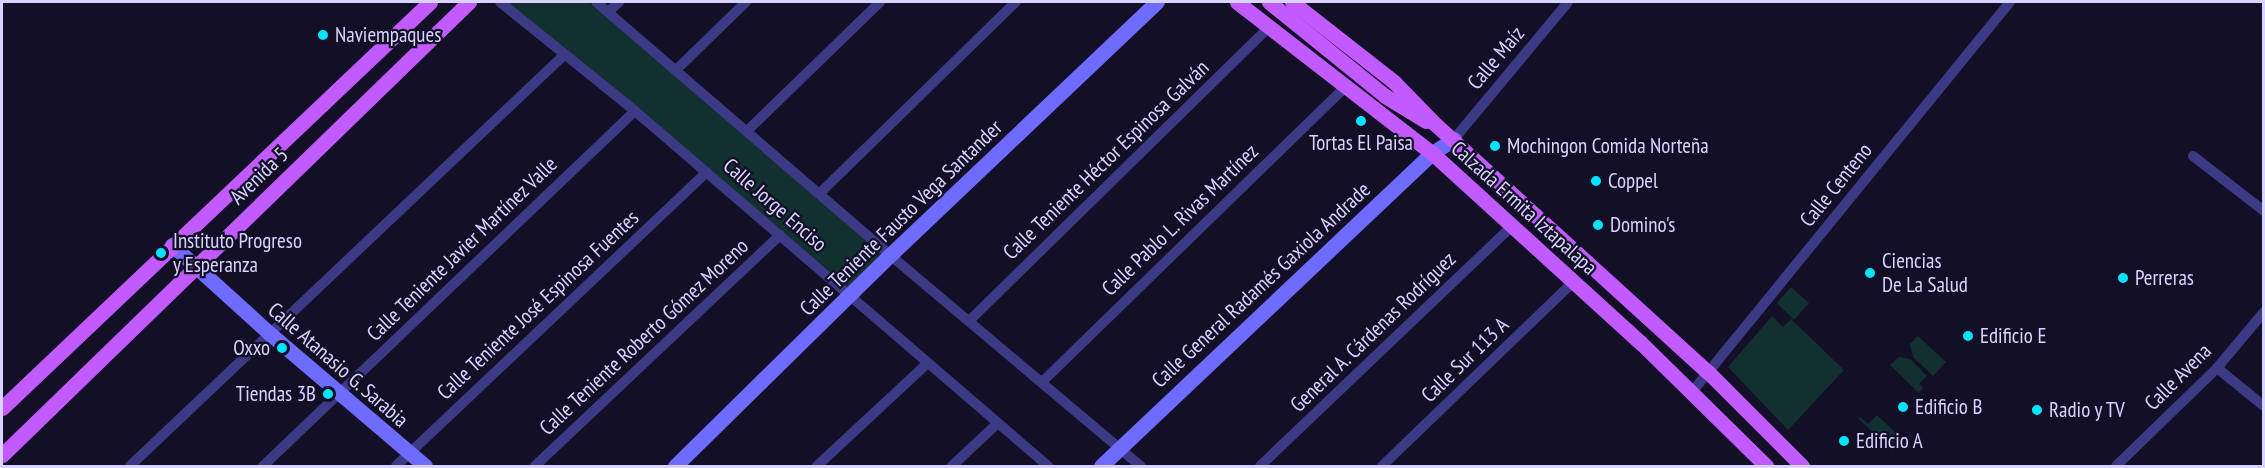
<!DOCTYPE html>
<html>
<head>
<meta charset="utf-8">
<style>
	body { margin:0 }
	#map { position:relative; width:2265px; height:468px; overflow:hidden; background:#130f26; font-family:"PT Sans Narrow",sans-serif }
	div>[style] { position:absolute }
	.green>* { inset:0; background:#12302f }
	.street>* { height:10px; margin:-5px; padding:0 5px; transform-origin:5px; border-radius:5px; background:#3d3a85 }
	.secondary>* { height:15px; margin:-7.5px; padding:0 7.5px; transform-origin:7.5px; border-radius:7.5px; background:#6f6bff }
	.primary>* { height:15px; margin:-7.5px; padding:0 7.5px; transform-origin:7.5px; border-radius:7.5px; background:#c25bff }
	.dots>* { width:16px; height:16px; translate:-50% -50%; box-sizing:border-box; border:3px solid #130f26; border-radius:50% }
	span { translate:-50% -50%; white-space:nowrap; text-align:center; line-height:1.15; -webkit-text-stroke:4.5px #130f26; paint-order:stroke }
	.poi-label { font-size:21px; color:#d9d4ff }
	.left { translate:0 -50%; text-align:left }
	.right { translate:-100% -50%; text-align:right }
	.street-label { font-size:21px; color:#d9d4ff }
	.frame { position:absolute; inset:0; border:3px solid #d9d4ff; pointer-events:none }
</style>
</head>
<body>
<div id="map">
	<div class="green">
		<i style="clip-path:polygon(504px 2px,588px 2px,884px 250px,848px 287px,642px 112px)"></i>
		<i style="clip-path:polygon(1791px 287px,1809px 303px,1794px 320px,1777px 303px)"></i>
		<i style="clip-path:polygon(1772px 316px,1783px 327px,1791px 319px,1844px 370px,1788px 430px,1728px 367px)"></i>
		<i style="clip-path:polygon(1918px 336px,1946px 362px,1933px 376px,1913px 357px,1910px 344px)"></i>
		<i style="clip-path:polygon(1899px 357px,1910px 359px,1927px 376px,1919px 384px,1923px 388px,1919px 392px,1921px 395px,1890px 365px)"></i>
		<i style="clip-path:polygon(1877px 415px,1911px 447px,1909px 449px,1901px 442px,1892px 451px,1858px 418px,1860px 417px,1868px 424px)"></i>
	</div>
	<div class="street">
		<i style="left:500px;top:2px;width:174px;rotate:38.9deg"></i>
		<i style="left:635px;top:111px;width:545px;rotate:40.68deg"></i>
		<i style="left:596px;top:2px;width:388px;rotate:40.7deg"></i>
		<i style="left:890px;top:255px;width:328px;rotate:40.1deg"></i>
		<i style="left:608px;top:12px;width:15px;rotate:-42deg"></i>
		<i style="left:676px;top:70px;width:98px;rotate:-44.2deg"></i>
		<i style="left:747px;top:131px;width:185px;rotate:-44.1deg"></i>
		<i style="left:1454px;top:139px;width:178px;rotate:-50.2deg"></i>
		<i style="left:2193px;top:156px;width:90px;rotate:37.8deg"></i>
		<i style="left:820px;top:193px;width:274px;rotate:-44.3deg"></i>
		<i style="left:969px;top:321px;width:420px;rotate:-44.4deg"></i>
		<i style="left:2217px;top:368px;width:60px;rotate:39deg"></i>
		<i style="left:1042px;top:382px;width:424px;rotate:-44.2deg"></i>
		<i style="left:1692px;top:392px;width:503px;rotate:-50.81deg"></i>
		<i style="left:130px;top:466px;width:599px;rotate:-43.44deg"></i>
		<i style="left:263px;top:466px;width:514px;rotate:-43.66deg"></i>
		<i style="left:396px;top:466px;width:428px;rotate:-43.4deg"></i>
		<i style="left:535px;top:466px;width:337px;rotate:-43.3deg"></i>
		<i style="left:817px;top:466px;width:151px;rotate:-42.9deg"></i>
		<i style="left:952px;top:466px;width:63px;rotate:-43.1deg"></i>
		<i style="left:1260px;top:466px;width:349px;rotate:-43.6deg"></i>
		<i style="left:1382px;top:466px;width:267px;rotate:-43.9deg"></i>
		<i style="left:2116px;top:466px;width:141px;rotate:-44.1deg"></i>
		<i style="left:2217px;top:368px;width:73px;rotate:-50deg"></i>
	</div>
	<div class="secondary">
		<i style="left:172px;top:245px;width:131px;rotate:42.2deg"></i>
		<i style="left:269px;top:333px;width:205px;rotate:40.4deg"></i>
		<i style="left:675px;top:466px;width:301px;rotate:-44.5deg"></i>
		<i style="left:890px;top:255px;width:368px;rotate:-43.5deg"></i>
		<i style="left:1101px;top:466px;width:456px;rotate:-43.4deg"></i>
		<i style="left:1432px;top:153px;width:26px;rotate:-32deg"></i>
	</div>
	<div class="primary">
		<i style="left:1237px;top:2px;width:247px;rotate:37.8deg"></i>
		<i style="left:1432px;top:153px;width:281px;rotate:42.3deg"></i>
		<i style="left:1640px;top:342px;width:177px;rotate:44.5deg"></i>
		<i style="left:1269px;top:2px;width:149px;rotate:39deg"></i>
		<i style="left:1385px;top:96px;width:48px;rotate:31.4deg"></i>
		<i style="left:1292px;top:2px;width:130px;rotate:38.1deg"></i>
		<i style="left:1394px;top:82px;width:59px;rotate:45.7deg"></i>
		<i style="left:1435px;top:124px;width:369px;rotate:42.3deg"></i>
		<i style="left:1708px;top:372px;width:133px;rotate:45deg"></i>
		<i style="left:2px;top:408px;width:590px;rotate:-43.49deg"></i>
		<i style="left:2px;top:455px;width:651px;rotate:-44.13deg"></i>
	</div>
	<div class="dots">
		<i style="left:323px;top:35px;background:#00e5ff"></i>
		<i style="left:1361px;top:121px;background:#00e5ff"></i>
		<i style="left:1495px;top:146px;background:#00e5ff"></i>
		<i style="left:1596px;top:181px;background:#00e5ff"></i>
		<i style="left:1598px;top:225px;background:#00e5ff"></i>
		<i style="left:161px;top:253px;background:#00e5ff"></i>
		<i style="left:1870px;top:273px;background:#00e5ff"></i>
		<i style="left:2123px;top:278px;background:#00e5ff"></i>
		<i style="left:1968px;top:336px;background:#00e5ff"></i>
		<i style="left:282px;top:348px;background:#00e5ff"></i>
		<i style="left:328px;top:394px;background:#00e5ff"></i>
		<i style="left:1903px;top:407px;background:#00e5ff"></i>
		<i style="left:2037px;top:410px;background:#00e5ff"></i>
		<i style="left:1844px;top:441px;background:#00e5ff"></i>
	</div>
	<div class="poi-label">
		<span class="left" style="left:335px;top:35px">Naviempaques</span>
		<span style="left:1361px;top:143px">Tortas El Paisa</span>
		<span class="left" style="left:1507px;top:146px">Mochingon Comida Norteña</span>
		<span class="left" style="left:1608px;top:181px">Coppel</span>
		<span class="left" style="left:1610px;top:225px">Domino's</span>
		<span class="left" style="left:173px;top:253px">Instituto Progreso<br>y Esperanza</span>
		<span class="left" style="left:1882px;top:273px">Ciencias<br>De La Salud</span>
		<span class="left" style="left:2135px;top:278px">Perreras</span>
		<span class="left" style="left:1980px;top:336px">Edificio E</span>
		<span class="right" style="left:270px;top:348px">Oxxo</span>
		<span class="right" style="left:316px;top:394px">Tiendas 3B</span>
		<span class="left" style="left:1915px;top:407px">Edificio B</span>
		<span class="left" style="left:2049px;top:410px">Radio y TV</span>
		<span class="left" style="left:1856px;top:441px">Edificio A</span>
	</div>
	<div class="street-label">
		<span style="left:1496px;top:58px;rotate:-50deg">Calle Maíz</span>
		<span style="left:1106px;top:160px;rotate:-44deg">Calle Teniente Héctor Espinosa Galván</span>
		<span style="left:259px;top:176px;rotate:-44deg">Avenida 5</span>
		<span style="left:1836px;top:185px;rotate:-51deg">Calle Centeno</span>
		<span style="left:775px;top:205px;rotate:41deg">Calle Jorge Enciso</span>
		<span style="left:1524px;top:208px;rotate:42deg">Calzada Ermita Iztapalapa</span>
		<span style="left:901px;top:218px;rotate:-44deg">Calle Teniente Fausto Vega Santander</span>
		<span style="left:1180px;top:220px;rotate:-44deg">Calle Pablo L. Rivas Martínez</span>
		<span style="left:462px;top:249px;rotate:-44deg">Calle Teniente Javier Martínez Valle</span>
		<span style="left:1261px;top:285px;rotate:-43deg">Calle General Radamés Gaxiola Andrade</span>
		<span style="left:538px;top:305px;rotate:-43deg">Calle Teniente José Espinosa Fuentes</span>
		<span style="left:1373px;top:332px;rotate:-44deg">General A. Cárdenas Rodríguez</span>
		<span style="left:644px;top:337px;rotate:-43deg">Calle Teniente Roberto Gómez Moreno</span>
		<span style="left:1465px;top:360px;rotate:-44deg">Calle Sur 113 A</span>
		<span style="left:338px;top:365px;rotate:41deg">Calle Atanasio G. Sarabia</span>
		<span style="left:2178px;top:377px;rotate:-45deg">Calle Avena</span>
	</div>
	<div class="frame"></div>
</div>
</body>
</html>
